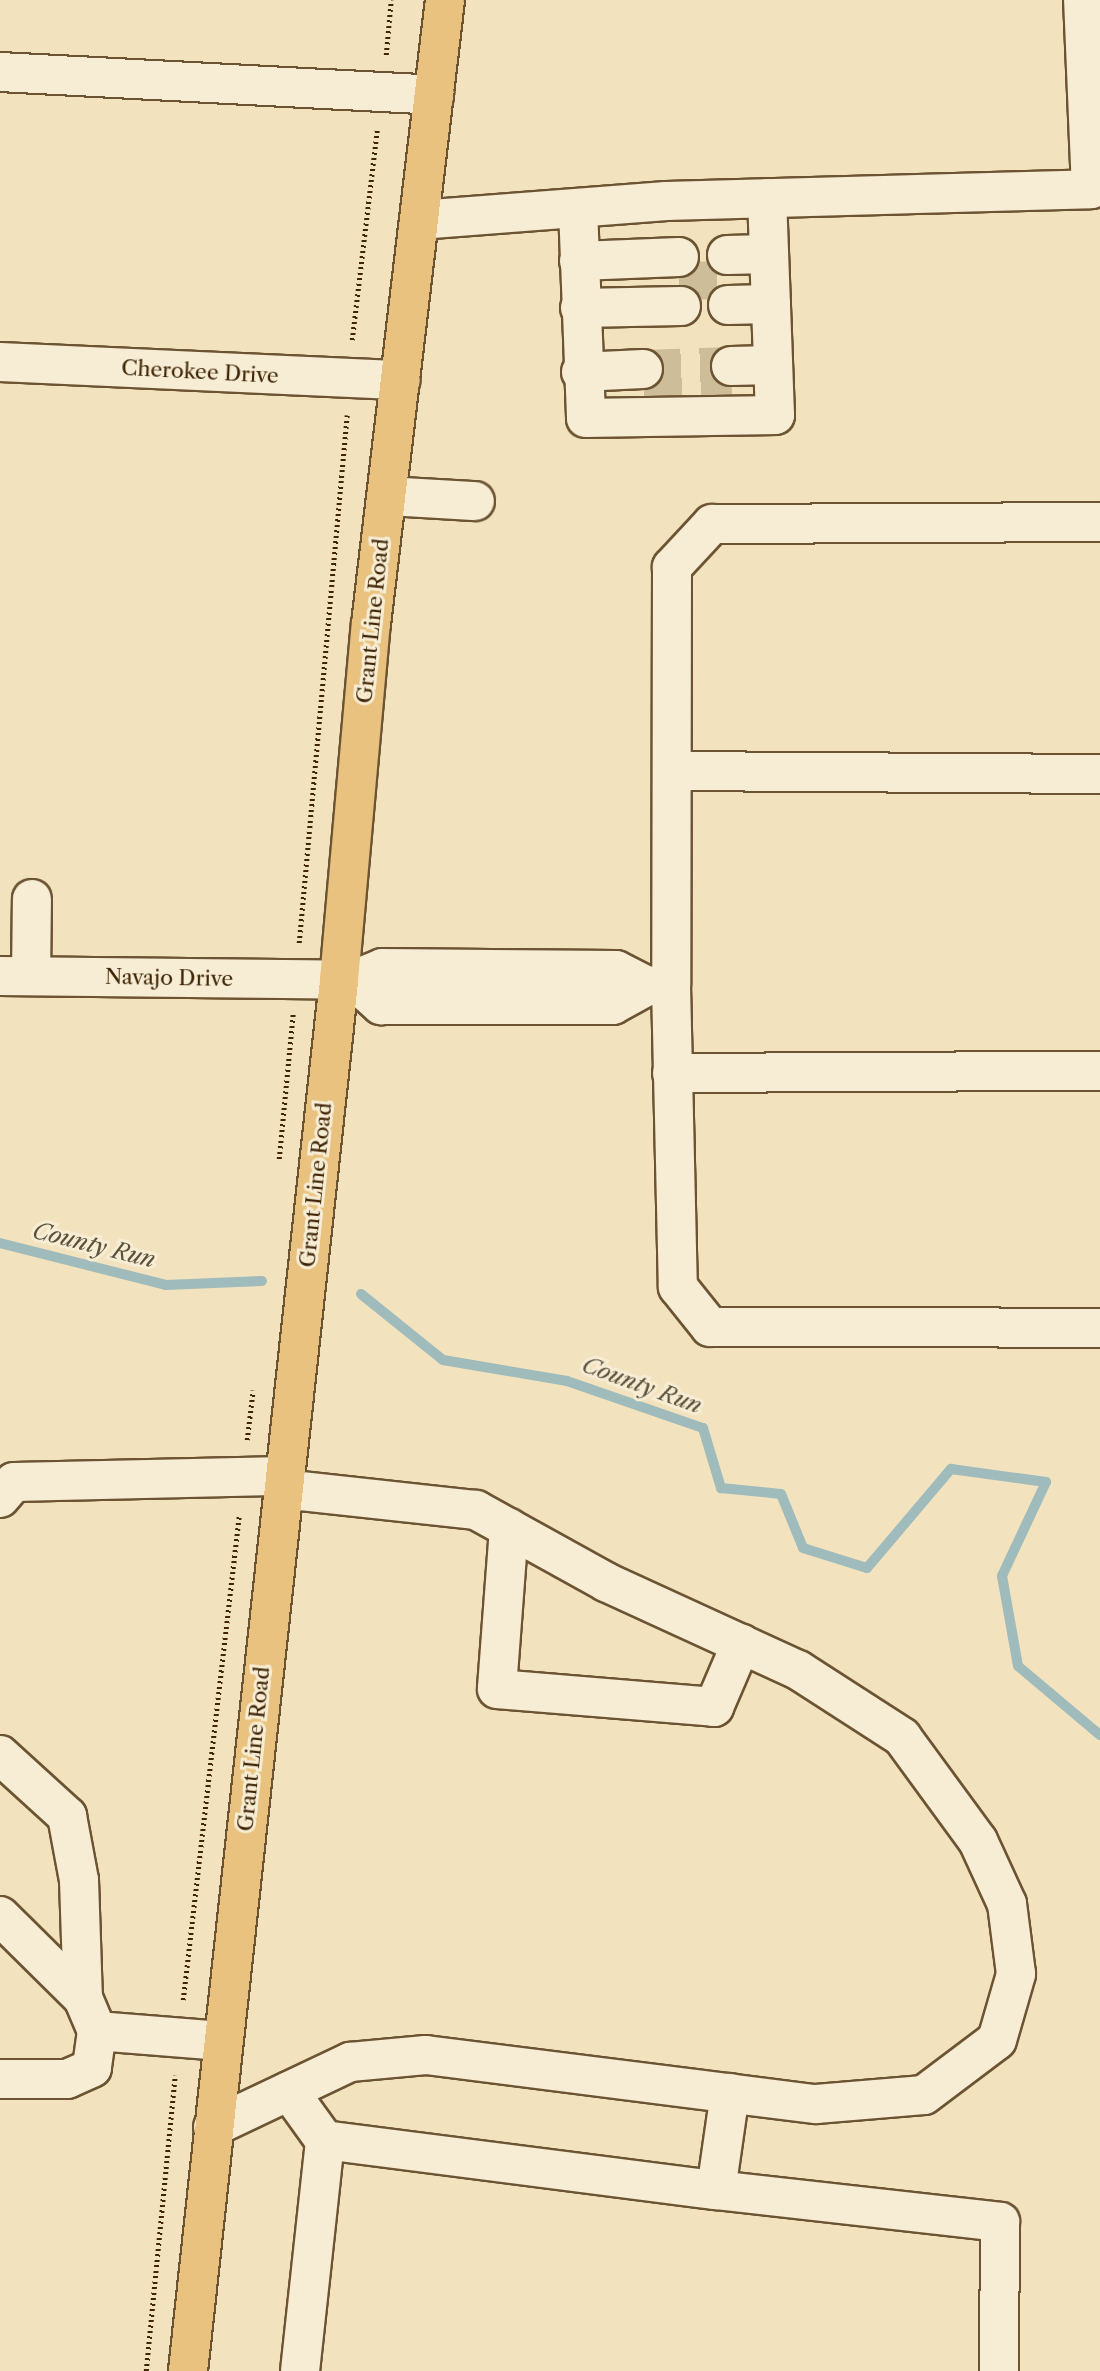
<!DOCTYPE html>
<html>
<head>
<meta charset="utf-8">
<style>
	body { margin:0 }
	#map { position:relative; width:1100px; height:2371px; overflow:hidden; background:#f2e3be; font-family:"Libre Caslon Text",serif }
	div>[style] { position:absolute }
	.stream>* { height:10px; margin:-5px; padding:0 5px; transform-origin:5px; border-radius:5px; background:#9fbbbc }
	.minor-tunnel>* { height:38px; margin-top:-19px; transform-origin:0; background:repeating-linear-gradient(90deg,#cebd99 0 38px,transparent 0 57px) }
	.path>* { height:4.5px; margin-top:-2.25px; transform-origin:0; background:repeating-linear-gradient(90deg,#3f2505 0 2px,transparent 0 5.5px) }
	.roads { filter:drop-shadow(2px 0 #6c5433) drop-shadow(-2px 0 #6c5433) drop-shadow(0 2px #6c5433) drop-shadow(0 -2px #6c5433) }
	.minor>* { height:38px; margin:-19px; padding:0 19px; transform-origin:19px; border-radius:19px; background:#f7edd5 }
	.major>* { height:38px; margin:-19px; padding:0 19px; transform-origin:19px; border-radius:19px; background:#e9c27f }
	span { translate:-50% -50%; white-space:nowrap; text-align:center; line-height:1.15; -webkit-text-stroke:6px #f7edd5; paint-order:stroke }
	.street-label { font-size:21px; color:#3f2505 }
	.water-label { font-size:23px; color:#5c523c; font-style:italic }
</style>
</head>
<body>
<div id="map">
	<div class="stream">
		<i style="left:0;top:1243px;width:171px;rotate:14.2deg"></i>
		<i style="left:166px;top:1285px;width:96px;rotate:-2.4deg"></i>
		<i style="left:361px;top:1294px;width:105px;rotate:38.8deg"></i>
		<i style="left:443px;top:1360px;width:126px;rotate:9.6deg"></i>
		<i style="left:567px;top:1381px;width:144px;rotate:19.1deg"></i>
		<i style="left:703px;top:1428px;width:63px;rotate:73.3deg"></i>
		<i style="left:721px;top:1488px;width:60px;rotate:5.7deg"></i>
		<i style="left:781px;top:1494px;width:58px;rotate:67.8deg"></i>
		<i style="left:803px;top:1548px;width:67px;rotate:17.4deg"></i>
		<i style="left:867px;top:1568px;width:130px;rotate:-49.7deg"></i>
		<i style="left:951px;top:1469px;width:96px;rotate:7.8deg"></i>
		<i style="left:1046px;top:1482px;width:104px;rotate:115.1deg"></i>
		<i style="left:1002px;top:1576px;width:91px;rotate:79.9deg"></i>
		<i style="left:1018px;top:1666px;width:107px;rotate:40.1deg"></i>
	</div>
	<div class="minor-tunnel">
		<i style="left:679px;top:281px;width:50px;rotate:-1.1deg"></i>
		<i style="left:643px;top:369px;width:88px;rotate:-2deg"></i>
		<i style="left:644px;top:398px;width:88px;rotate:-1.3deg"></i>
	</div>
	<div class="path">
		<i style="left:386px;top:55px;width:55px;rotate:-84.8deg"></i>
		<i style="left:352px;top:340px;width:211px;rotate:-83.2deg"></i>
		<i style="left:299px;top:943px;width:530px;rotate:-84.81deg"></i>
		<i style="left:279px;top:1159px;width:146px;rotate:-84.5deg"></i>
		<i style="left:247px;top:1440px;width:50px;rotate:-83.2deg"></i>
		<i style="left:183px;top:2000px;width:488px;rotate:-83.4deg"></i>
		<i style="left:146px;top:2371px;width:297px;rotate:-84.4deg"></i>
	</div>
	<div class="roads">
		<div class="minor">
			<i style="left:0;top:72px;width:435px;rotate:3deg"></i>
			<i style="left:578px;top:208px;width:210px;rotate:87.8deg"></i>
			<i style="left:586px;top:418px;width:189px;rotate:-0.9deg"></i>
			<i style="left:775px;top:415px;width:217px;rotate:-92.1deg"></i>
			<i style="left:419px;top:220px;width:248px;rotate:-4.4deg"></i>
			<i style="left:666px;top:201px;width:425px;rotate:-1.6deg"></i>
			<i style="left:1091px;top:189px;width:189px;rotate:-92.4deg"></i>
			<i style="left:727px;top:255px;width:42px;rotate:-1.4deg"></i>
			<i style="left:579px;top:261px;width:100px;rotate:-2.3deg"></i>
			<i style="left:728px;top:305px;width:43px;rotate:-1.3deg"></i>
			<i style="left:580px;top:308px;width:101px;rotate:-1.1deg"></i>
			<i style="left:0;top:362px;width:401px;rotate:2.6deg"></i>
			<i style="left:731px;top:366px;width:42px;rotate:-1.4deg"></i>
			<i style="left:581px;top:372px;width:62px;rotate:-2.8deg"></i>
			<i style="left:387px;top:496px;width:88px;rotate:3.3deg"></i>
			<i style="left:1100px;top:522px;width:388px;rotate:179.7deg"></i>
			<i style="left:712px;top:524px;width:59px;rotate:132.9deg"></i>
			<i style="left:672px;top:567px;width:418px;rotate:90.1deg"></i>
			<i style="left:671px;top:985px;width:302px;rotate:88.7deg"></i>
			<i style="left:678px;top:1287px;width:51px;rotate:51.3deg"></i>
			<i style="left:710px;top:1327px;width:390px;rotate:0.1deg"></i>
			<i style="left:672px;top:771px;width:428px;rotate:0.4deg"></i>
			<i style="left:0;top:976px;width:353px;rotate:0.6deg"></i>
			<i style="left:353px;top:980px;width:31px;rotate:-22deg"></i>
			<i style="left:382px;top:968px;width:234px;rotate:0.5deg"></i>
			<i style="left:616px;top:970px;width:35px;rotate:27deg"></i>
			<i style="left:31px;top:976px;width:77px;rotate:-89.3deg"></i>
			<i style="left:353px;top:980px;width:38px;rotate:42deg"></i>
			<i style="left:381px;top:1005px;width:232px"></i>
			<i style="left:613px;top:1005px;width:39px;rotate:-29deg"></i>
			<i style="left:647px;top:986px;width:19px;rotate:-3deg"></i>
			<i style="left:672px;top:1073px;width:428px;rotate:-0.3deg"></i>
			<i style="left:0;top:1498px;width:21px;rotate:-49deg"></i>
			<i style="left:14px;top:1482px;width:270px;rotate:-1.3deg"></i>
			<i style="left:509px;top:1528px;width:161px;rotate:94.3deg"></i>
			<i style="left:497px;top:1689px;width:218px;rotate:4.7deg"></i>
			<i style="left:714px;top:1707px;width:69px;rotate:-66.8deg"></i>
			<i style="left:0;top:1755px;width:91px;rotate:42.3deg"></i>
			<i style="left:67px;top:1816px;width:65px;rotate:79.4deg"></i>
			<i style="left:79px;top:1880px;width:118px;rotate:88.1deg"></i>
			<i style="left:83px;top:1998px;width:36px;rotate:67deg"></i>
			<i style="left:97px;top:2031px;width:37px;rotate:98deg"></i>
			<i style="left:92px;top:2068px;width:27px;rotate:156deg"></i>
			<i style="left:67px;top:2079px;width:67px;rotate:180deg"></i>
			<i style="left:0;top:1916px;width:117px;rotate:44.7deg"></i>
			<i style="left:97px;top:2031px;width:125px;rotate:4.6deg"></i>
			<i style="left:289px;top:2091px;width:62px;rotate:54.2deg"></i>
			<i style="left:325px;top:2141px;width:231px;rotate:96.2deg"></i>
			<i style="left:730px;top:2093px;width:98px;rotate:98.2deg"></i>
			<i style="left:716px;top:2190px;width:286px;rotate:6.4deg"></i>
			<i style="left:1000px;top:2222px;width:149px;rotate:90.4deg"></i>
			<i style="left:213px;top:2127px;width:152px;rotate:-25.4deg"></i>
			<i style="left:350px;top:2062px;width:76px;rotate:-5.3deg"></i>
			<i style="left:426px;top:2055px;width:393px;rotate:7.2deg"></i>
			<i style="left:816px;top:2104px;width:108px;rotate:-4.8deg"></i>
			<i style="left:924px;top:2095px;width:91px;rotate:-37deg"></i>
			<i style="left:997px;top:2040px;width:69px;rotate:-73.9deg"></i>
			<i style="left:1016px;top:1974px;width:71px;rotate:-97.3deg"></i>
			<i style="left:1007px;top:1904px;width:69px;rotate:-114.7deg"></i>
			<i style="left:978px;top:1841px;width:129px;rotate:-126.2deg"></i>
			<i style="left:902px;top:1737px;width:124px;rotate:-147.2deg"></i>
			<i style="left:798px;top:1670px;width:211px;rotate:-155.4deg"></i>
			<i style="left:606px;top:1582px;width:149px;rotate:-151deg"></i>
			<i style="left:476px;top:1510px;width:194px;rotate:-173.8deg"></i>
			<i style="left:324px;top:2140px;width:395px;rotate:7.3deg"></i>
		</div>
		<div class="major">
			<i style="left:188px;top:2371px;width:1399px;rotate:-83.8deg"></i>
			<i style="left:339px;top:980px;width:357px;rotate:-84.9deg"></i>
			<i style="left:371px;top:624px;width:628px;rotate:-83.24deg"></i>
		</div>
	</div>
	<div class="street-label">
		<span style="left:200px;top:372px;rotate:3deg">Cherokee Drive</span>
		<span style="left:373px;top:621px;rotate:-84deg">Grant Line Road</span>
		<span style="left:169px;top:978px;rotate:1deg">Navajo Drive</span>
		<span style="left:316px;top:1185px;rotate:-84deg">Grant Line Road</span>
		<span style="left:254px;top:1749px;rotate:-84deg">Grant Line Road</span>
	</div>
	<div class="water-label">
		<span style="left:94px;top:1245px;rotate:14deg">County Run</span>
		<span style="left:642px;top:1385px;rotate:20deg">County Run</span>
	</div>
</div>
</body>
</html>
